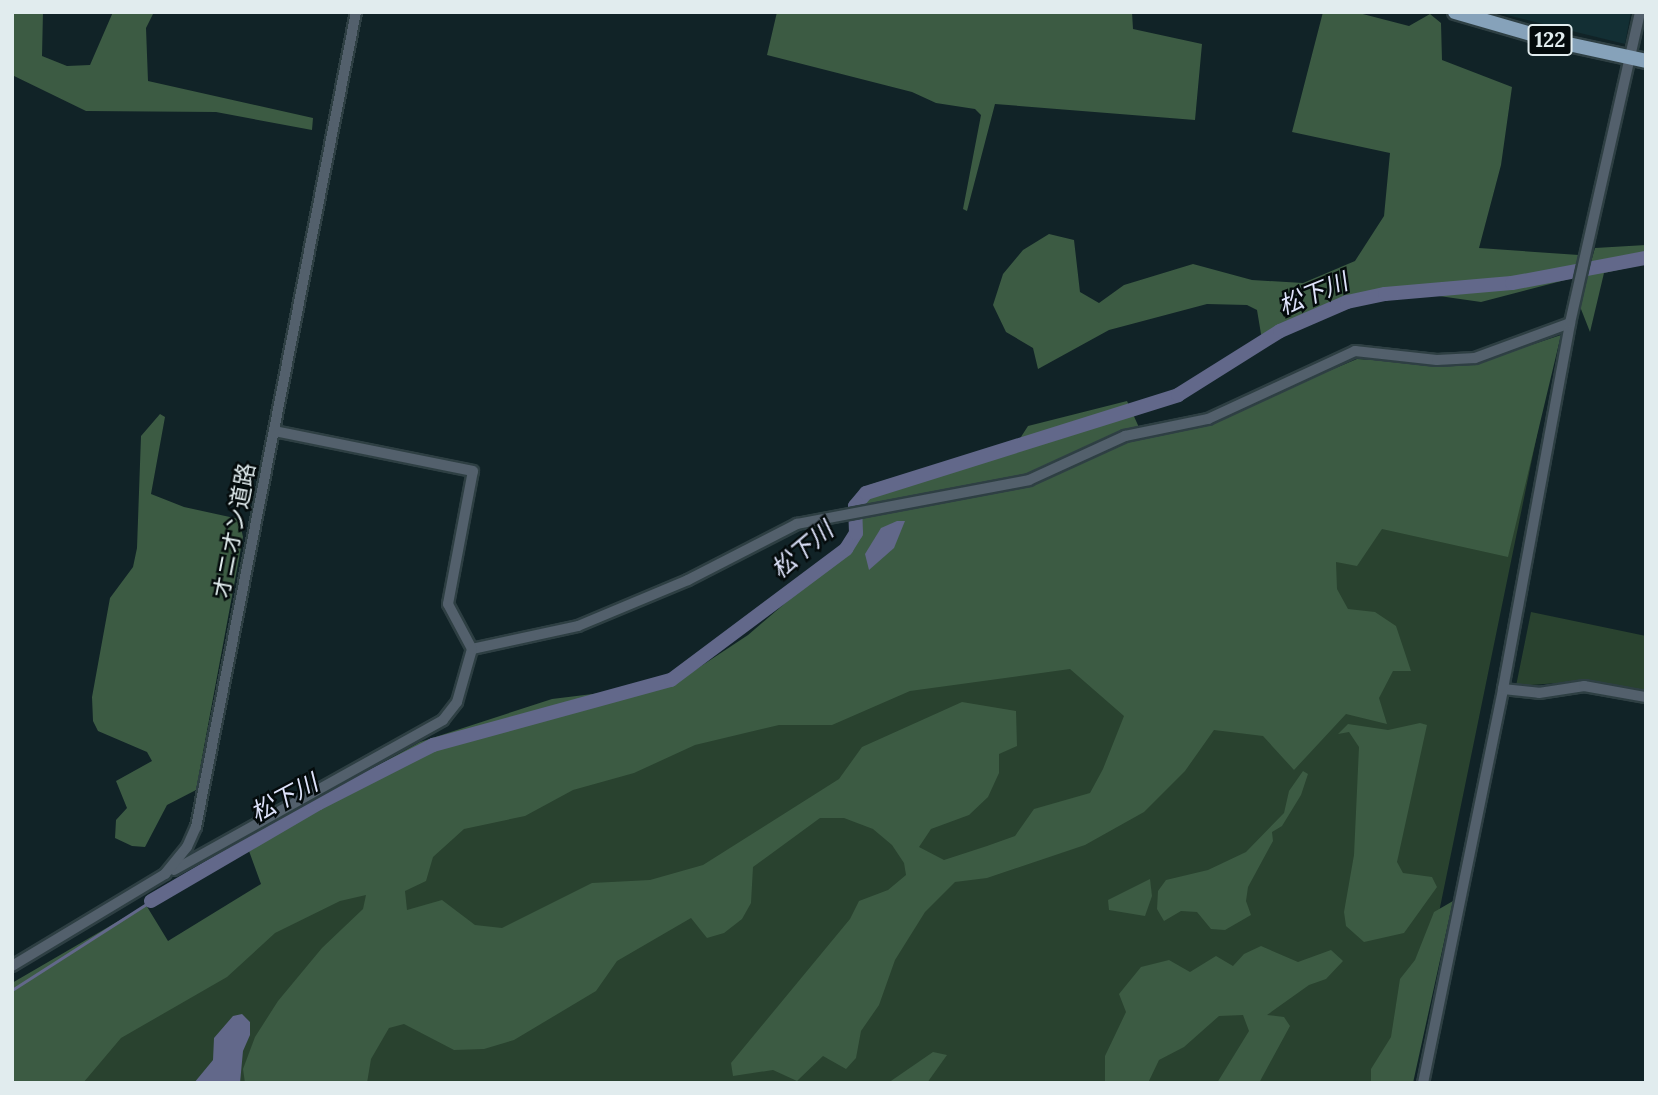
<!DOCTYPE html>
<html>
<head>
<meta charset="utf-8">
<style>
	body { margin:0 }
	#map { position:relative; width:1658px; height:1095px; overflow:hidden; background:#112327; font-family:Lora,"Noto Sans JP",serif }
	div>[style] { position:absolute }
	.built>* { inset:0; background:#132f34 }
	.green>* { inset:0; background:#29422f }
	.forest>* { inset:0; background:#3c5b43 }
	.water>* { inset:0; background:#62688a }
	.stream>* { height:2.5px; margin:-1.25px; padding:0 1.25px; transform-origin:1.25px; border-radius:1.25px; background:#62688a }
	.river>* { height:14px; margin:-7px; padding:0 7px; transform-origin:7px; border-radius:7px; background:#62688a }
	.roads { filter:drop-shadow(2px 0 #2e3f43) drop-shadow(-2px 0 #2e3f43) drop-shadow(0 2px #2e3f43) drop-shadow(0 -2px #2e3f43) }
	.minor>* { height:10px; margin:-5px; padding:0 5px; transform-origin:5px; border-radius:5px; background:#53606c }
	.major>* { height:14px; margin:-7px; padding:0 7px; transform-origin:7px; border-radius:7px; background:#86a2ba }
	span { translate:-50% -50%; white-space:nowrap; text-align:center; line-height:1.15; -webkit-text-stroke:5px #040b0c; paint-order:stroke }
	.shield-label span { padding:2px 5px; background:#040b0c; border:2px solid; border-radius:5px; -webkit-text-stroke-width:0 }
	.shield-label { font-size:21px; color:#e1ecee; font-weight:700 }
	.street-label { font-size:23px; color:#e1ecee }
	.water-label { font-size:24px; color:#dee3fb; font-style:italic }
	.frame { position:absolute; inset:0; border:14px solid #e1ecee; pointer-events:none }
</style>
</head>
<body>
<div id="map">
	<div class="built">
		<i style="clip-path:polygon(1495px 12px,1631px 12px,1625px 44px)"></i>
	</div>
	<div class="green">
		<i style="clip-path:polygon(1555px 347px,1404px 1083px,20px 1083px,380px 838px,1317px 540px)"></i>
		<i style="clip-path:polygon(1531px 612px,1646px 636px,1646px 694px,1572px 682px,1516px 686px)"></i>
	</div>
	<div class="forest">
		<i style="clip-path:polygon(12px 12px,43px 12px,42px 56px,67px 66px,90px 65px,113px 12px,154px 12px,146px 28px,148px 81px,313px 118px,312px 130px,216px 112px,86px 111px,12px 75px)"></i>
		<i style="clip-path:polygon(777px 12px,1132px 12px,1133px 29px,1202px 44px,1195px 120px,995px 104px,967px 211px,963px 209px,981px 115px,975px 109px,936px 103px,912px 92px,767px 55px)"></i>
		<i style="clip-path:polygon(1323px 12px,1355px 12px,1409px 26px,1430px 14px,1441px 23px,1442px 60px,1512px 87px,1501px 165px,1479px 248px,1579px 255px,1573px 278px,1481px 302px,1425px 294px,1367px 296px,1262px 340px,1257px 310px,1247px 305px,1207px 304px,1109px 330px,1038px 369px,1033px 348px,1006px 332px,993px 305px,1003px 274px,1023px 250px,1049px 234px,1074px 240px,1080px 292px,1099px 303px,1124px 285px,1193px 264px,1252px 280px,1303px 283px,1355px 261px,1384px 216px,1390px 153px,1292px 132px)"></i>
		<i style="clip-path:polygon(1646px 245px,1646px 264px,1604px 273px,1590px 332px,1579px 304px,1595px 248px)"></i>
		<i style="clip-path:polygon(evenodd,1561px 335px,1508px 557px,1382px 529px,1357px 566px,1336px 562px,1337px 589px,1348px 609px,1375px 612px,1396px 626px,1411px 671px,1393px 671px,1379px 698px,1387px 724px,1346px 714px,1294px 770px,1263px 736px,1214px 730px,1185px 771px,1144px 812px,1085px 845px,987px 878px,955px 882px,925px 912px,895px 960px,879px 1005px,861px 1031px,856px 1058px,846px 1069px,823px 1056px,797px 1081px,773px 1070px,733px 1076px,731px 1063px,850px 919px,859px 901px,888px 890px,906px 875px,904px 863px,892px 845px,873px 829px,844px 818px,820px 818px,753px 867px,751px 903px,742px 919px,724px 933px,707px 938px,691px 918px,617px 961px,596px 991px,514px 1040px,484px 1049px,454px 1050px,404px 1024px,389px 1028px,371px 1059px,367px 1083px,245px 1083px,243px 1069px,255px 1037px,278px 1001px,322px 948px,363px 909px,366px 895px,340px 901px,275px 933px,227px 977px,121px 1038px,83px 1083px,12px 1083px,12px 983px,146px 905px,168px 941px,261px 884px,245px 840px,420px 742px,552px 699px,674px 684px,748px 635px,860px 539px,852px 500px,869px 485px,1019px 440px,1028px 426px,1127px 401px,1142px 434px,1231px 412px,1357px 359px,1441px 364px,1482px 361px,1561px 335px,1070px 669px,1124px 716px,1103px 769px,1090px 793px,1034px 809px,1015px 836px,987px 846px,944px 860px,919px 847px,931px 829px,969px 815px,988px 797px,999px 773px,999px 754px,1017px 746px,1016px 711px,962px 702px,862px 747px,839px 779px,703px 865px,650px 880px,592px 883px,502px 928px,475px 925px,442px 900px,407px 910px,405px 891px,426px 881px,433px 857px,464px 829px,525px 816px,573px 790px,634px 773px,695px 745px,779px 725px,832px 725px,910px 691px,1070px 669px)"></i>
		<i style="clip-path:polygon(160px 414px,165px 417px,151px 494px,184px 507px,239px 519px,243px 537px,196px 790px,167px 805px,145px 847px,132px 846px,115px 838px,116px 820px,127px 808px,116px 781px,152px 761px,147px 752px,98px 731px,93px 721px,92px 697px,110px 598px,133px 567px,137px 548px,141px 436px)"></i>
		<i style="clip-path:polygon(1420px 723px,1427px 725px,1397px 862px,1403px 873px,1432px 877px,1437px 887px,1404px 933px,1364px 942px,1346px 926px,1344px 912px,1354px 855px,1359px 747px,1349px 732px,1338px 734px,1348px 724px,1388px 730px)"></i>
		<i style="clip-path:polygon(1303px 771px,1308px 774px,1301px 795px,1282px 826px,1272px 832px,1273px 841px,1248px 887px,1246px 901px,1251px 915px,1225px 930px,1211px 929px,1197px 912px,1181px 911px,1164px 921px,1157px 909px,1158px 891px,1166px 880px,1208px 870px,1246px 852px,1284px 813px,1289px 791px)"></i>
		<i style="clip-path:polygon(1150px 879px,1152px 896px,1145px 916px,1109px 910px,1108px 900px)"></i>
		<i style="clip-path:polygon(1453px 901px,1413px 1083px,1371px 1083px,1371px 1069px,1391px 1037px,1400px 979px,1415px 960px,1434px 912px)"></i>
		<i style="clip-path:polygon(1261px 946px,1298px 962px,1331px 950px,1343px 961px,1326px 979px,1309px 985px,1267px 1015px,1284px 1017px,1290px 1026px,1259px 1083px,1217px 1083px,1249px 1031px,1243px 1015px,1219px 1016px,1184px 1047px,1159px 1060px,1148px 1083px,1105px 1083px,1105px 1056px,1126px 1012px,1119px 994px,1141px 967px,1169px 960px,1190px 972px,1216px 956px,1233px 966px,1244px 954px)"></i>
		<i style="clip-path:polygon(933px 1052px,947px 1055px,927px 1083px,888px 1083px)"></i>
	</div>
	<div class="water">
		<i style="clip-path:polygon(897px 521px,905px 521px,894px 548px,869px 570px,865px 554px,881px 528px)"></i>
		<i style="clip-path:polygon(242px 1014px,250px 1022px,250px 1035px,243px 1051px,240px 1083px,194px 1083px,213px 1060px,214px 1038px,233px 1016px)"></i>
	</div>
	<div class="stream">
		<i style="left:12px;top:990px;width:165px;rotate:-32.6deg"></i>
	</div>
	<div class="river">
		<i style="left:151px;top:901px;width:194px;rotate:-30.3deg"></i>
		<i style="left:319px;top:803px;width:128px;rotate:-27deg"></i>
		<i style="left:433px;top:745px;width:247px;rotate:-15.3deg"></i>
		<i style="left:671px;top:680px;width:219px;rotate:-36.8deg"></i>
		<i style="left:846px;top:549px;width:19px;rotate:-58deg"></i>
		<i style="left:856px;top:533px;width:27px;rotate:-92deg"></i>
		<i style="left:855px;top:506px;width:17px;rotate:-50deg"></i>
		<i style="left:866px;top:493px;width:327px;rotate:-17.4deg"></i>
		<i style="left:1178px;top:395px;width:120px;rotate:-32.1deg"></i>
		<i style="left:1280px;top:331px;width:73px;rotate:-23.4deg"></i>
		<i style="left:1347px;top:302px;width:39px;rotate:-12deg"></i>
		<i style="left:1385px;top:294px;width:127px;rotate:-5deg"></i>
		<i style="left:1512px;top:283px;width:136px;rotate:-10.6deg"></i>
	</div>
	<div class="roads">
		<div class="minor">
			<i style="left:472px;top:649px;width:108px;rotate:-12.2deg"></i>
			<i style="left:578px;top:626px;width:119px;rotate:-22.7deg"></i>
			<i style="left:688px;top:580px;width:123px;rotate:-27.2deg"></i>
			<i style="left:797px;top:524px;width:236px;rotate:-10.7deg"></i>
			<i style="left:1029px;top:480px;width:106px;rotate:-24.6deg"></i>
			<i style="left:1125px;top:436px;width:85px;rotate:-11.6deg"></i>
			<i style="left:1208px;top:419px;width:162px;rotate:-24.8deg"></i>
			<i style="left:1355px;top:351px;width:82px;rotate:6.3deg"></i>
			<i style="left:1437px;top:360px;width:38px;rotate:-3deg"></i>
			<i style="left:1475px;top:358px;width:101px;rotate:-20.2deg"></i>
			<i style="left:1503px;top:689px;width:36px;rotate:6deg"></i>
			<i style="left:1539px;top:693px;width:46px;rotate:-8.8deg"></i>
			<i style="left:1584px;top:686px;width:63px;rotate:10.1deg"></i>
			<i style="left:174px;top:870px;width:308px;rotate:-29.1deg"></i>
			<i style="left:443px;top:720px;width:23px;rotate:-52deg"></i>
			<i style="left:457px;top:702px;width:55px;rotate:-74.2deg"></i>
			<i style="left:472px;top:649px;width:51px;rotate:-118.1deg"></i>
			<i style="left:448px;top:604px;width:135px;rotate:-79.4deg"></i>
			<i style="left:473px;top:471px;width:202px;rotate:-168.6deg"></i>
			<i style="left:12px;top:966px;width:179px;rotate:-31deg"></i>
			<i style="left:165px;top:874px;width:35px;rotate:-51deg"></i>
			<i style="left:187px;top:847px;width:22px;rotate:-66deg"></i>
			<i style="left:196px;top:827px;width:831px;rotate:-78.89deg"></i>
			<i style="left:1423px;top:1083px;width:402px;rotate:-78.5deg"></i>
			<i style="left:1503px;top:689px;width:372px;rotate:-79.6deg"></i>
			<i style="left:1570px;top:323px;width:319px;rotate:-77.3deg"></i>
		</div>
		<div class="major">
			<i style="left:1455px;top:12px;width:108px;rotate:16.1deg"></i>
			<i style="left:1559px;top:42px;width:89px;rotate:12.3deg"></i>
		</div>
	</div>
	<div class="shield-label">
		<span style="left:1550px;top:40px">122</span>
	</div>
	<div class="street-label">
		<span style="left:234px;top:531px;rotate:-79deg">オニオン道路</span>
	</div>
	<div class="water-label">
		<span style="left:1313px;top:294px;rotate:-22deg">松下川</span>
		<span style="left:802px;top:550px;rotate:-40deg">松下川</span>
		<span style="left:284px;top:798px;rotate:-28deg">松下川</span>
	</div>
	<div class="frame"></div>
</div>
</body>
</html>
